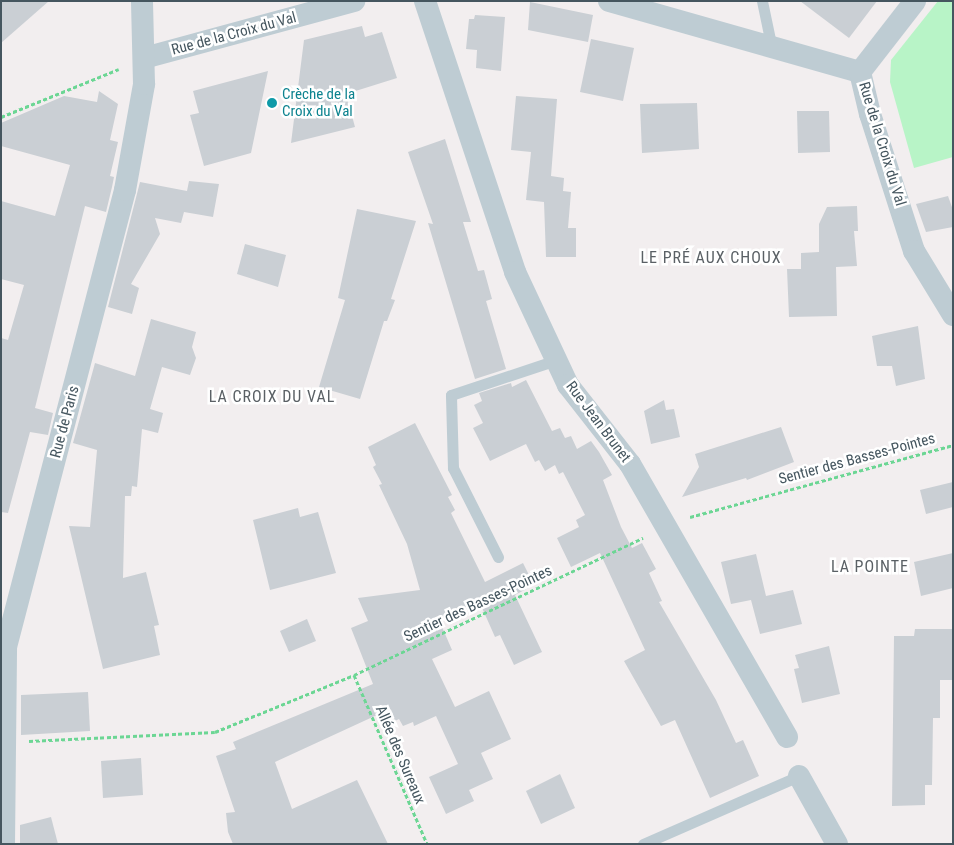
<!DOCTYPE html>
<html>
<head>
<meta charset="utf-8">
<style>
	body { margin:0 }
	#map { position:relative; width:954px; height:845px; overflow:hidden; background:#f2eeef; font-family:"Roboto Condensed",sans-serif }
	div>[style] { position:absolute }
	.green>* { inset:0; background:#b8f4c7 }
	.building>* { inset:0; background:#cacfd4 }
	.path>* { height:3px; margin-top:-1.5px; transform-origin:0; background:repeating-linear-gradient(90deg,#6cd694 0 4px,transparent 0 6.5px) }
	.service>* { height:11px; margin:-5.5px; padding:0 5.5px; transform-origin:5.5px; border-radius:5.5px; background:#beccd3 }
	.minor>* { height:22px; margin:-11px; padding:0 11px; transform-origin:11px; border-radius:11px; background:#beccd3 }
	.dots>* { width:14px; height:14px; translate:-50% -50%; box-sizing:border-box; border:2px solid #fff; border-radius:50% }
	span { translate:-50% -50%; white-space:nowrap; text-align:center; line-height:1.15; -webkit-text-stroke:5px #fff; paint-order:stroke }
	.street-label { font-size:15px; color:#45565f }
	.culture-label { font-size:15px; color:#0d838f }
	.left { translate:0 -50%; text-align:left }
	.neighbourhood-label { font-size:16px; color:#5a6065; letter-spacing:1px }
	.frame { position:absolute; inset:0; border:2px solid #45565f; pointer-events:none }
</style>
</head>
<body>
<div id="map">
	<div class="green">
		<i style="clip-path:polygon(938px 1px,953px 1px,953px 157px,914px 168px,890px 82px,891px 60px)"></i>
	</div>
	<div class="building">
		<i style="clip-path:polygon(1px 1px,49px 1px,1px 43px)"></i>
		<i style="clip-path:polygon(800px 1px,877px 1px,849px 38px)"></i>
		<i style="clip-path:polygon(530px 2px,593px 15px,588px 42px,528px 30px)"></i>
		<i style="clip-path:polygon(475px 15px,505px 17px,501px 71px,476px 68px,477px 50px,466px 49px,469px 19px,474px 19px)"></i>
		<i style="clip-path:polygon(362px 26px,365px 37px,382px 32px,397px 78px,346px 94px,355px 127px,291px 143px,304px 40px)"></i>
		<i style="clip-path:polygon(591px 39px,634px 48px,623px 101px,580px 92px)"></i>
		<i style="clip-path:polygon(268px 71px,251px 153px,204px 166px,190px 115px,199px 113px,193px 91px)"></i>
		<i style="clip-path:polygon(99px 91px,118px 104px,110px 140px,118px 142px,110px 176px,114px 177px,112px 187px,106px 212px,85px 206px,35px 408px,53px 413px,48px 435px,30px 432px,8px 513px,1px 512px,1px 338px,8px 340px,24px 285px,1px 279px,1px 201px,55px 216px,70px 165px,1px 146px,1px 123px,64px 96px,97px 102px)"></i>
		<i style="clip-path:polygon(516px 96px,557px 99px,551px 176px,564px 178px,563px 191px,571px 192px,568px 228px,576px 228px,576px 257px,546px 257px,544px 202px,526px 200px,531px 152px,511px 150px)"></i>
		<i style="clip-path:polygon(697px 103px,699px 149px,642px 153px,640px 104px)"></i>
		<i style="clip-path:polygon(797px 111px,829px 111px,830px 152px,798px 153px)"></i>
		<i style="clip-path:polygon(445px 139px,471px 222px,463px 222px,478px 271px,484px 270px,492px 299px,486px 301px,506px 369px,475px 379px,428px 223px,433px 224px,408px 152px)"></i>
		<i style="clip-path:polygon(189px 181px,219px 184px,213px 217px,184px 212px,181px 223px,155px 218px,160px 234px,131px 284px,139px 288px,132px 314px,108px 307px,140px 182px,187px 191px)"></i>
		<i style="clip-path:polygon(948px 196px,953px 210px,953px 227px,926px 232px,916px 204px)"></i>
		<i style="clip-path:polygon(857px 206px,858px 231px,854px 231px,857px 266px,836px 267px,837px 316px,789px 317px,787px 269px,801px 269px,801px 253px,819px 252px,819px 224px,827px 207px)"></i>
		<i style="clip-path:polygon(357px 209px,416px 221px,391px 299px,395px 300px,387px 321px,384px 321px,360px 399px,319px 387px,345px 300px,338px 298px)"></i>
		<i style="clip-path:polygon(245px 244px,286px 255px,278px 287px,237px 274px)"></i>
		<i style="clip-path:polygon(151px 319px,196px 332px,192px 347px,196px 358px,190px 375px,162px 367px,150px 409px,163px 413px,158px 433px,142px 429px,137px 487px,132px 486px,131px 496px,125px 496px,123px 578px,146px 572px,159px 625px,154px 626px,160px 655px,103px 669px,69px 526px,90px 527px,97px 450px,73px 443px,95px 363px,135px 376px)"></i>
		<i style="clip-path:polygon(918px 326px,925px 379px,896px 386px,892px 366px,877px 366px,872px 336px)"></i>
		<i style="clip-path:polygon(526px 380px,552px 431px,560px 428px,565px 438px,571px 436px,577px 449px,591px 441px,599px 452px,612px 475px,603px 480px,621px 527px,632px 548px,642px 543px,656px 569px,649px 573px,662px 601px,659px 602px,716px 700px,736px 743px,743px 740px,759px 776px,710px 798px,675px 720px,661px 726px,624px 661px,645px 650px,600px 553px,571px 567px,557px 538px,579px 527px,576px 520px,585px 515px,563px 472px,559px 474px,555px 465px,545px 471px,539px 460px,535px 462px,526px 444px,490px 461px,473px 428px,483px 423px,474px 405px,482px 401px,479px 393px,511px 383px,512px 387px)"></i>
		<i style="clip-path:polygon(664px 400px,666px 410px,674px 409px,680px 437px,651px 444px,644px 411px)"></i>
		<i style="clip-path:polygon(415px 423px,452px 495px,448px 497px,455px 510px,451px 513px,485px 582px,523px 563px,534px 585px,515px 595px,542px 652px,514px 665px,500px 635px,495px 637px,479px 601px,439px 620px,452px 650px,432px 659px,455px 707px,489px 691px,511px 739px,481px 753px,493px 779px,469px 790px,474px 801px,446px 814px,429px 777px,458px 764px,436px 716px,414px 726px,413px 722px,403px 726px,399px 719px,395px 721px,390px 709px,275px 762px,292px 809px,357px 780px,388px 844px,233px 844px,228px 832px,226px 813px,235px 812px,216px 756px,236px 749px,233px 742px,373px 684px,351px 628px,368px 621px,358px 598px,420px 590px,407px 544px,379px 485px,382px 484px,373px 467px,376px 465px,368px 447px)"></i>
		<i style="clip-path:polygon(781px 427px,794px 462px,747px 480px,746px 478px,682px 497px,699px 467px,695px 454px)"></i>
		<i style="clip-path:polygon(953px 482px,953px 507px,926px 514px,920px 490px)"></i>
		<i style="clip-path:polygon(298px 508px,300px 517px,318px 512px,336px 573px,270px 590px,253px 520px)"></i>
		<i style="clip-path:polygon(953px 553px,953px 588px,921px 596px,914px 562px)"></i>
		<i style="clip-path:polygon(756px 554px,766px 596px,793px 590px,802px 624px,760px 634px,751px 600px,731px 604px,721px 562px)"></i>
		<i style="clip-path:polygon(307px 619px,316px 641px,289px 652px,280px 631px)"></i>
		<i style="clip-path:polygon(915px 629px,953px 629px,953px 680px,940px 680px,940px 718px,933px 718px,932px 785px,925px 785px,925px 805px,892px 806px,894px 636px,914px 636px)"></i>
		<i style="clip-path:polygon(829px 646px,840px 694px,802px 703px,794px 669px,799px 668px,795px 655px)"></i>
		<i style="clip-path:polygon(88px 692px,90px 731px,21px 735px,21px 695px)"></i>
		<i style="clip-path:polygon(141px 758px,143px 795px,103px 798px,101px 761px)"></i>
		<i style="clip-path:polygon(560px 774px,575px 808px,541px 824px,526px 791px)"></i>
		<i style="clip-path:polygon(51px 817px,58px 844px,20px 844px,20px 825px)"></i>
	</div>
	<div class="path">
		<i style="left:1px;top:117px;width:127px;rotate:-22.1deg"></i>
		<i style="left:690px;top:517px;width:273px;rotate:-15.3deg"></i>
		<i style="left:354px;top:675px;width:184px;rotate:66.6deg"></i>
		<i style="left:29px;top:741px;width:186px;rotate:-2.8deg"></i>
		<i style="left:215px;top:732px;width:150px;rotate:-22.3deg"></i>
		<i style="left:354px;top:675px;width:320px;rotate:-25.4deg"></i>
	</div>
	<div class="service">
		<i style="left:762px;top:1px;width:49px;rotate:78.2deg"></i>
		<i style="left:498px;top:557px;width:100px;rotate:-116.8deg"></i>
		<i style="left:453px;top:468px;width:73px;rotate:-91.6deg"></i>
		<i style="left:451px;top:395px;width:111px;rotate:-18.4deg"></i>
		<i style="left:643px;top:844px;width:170px;rotate:-23.6deg"></i>
	</div>
	<div class="minor">
		<i style="left:425px;top:1px;width:286px;rotate:71.6deg"></i>
		<i style="left:515px;top:272px;width:125px;rotate:64.9deg"></i>
		<i style="left:568px;top:385px;width:100px;rotate:51.9deg"></i>
		<i style="left:630px;top:464px;width:315px;rotate:60.1deg"></i>
		<i style="left:609px;top:1px;width:261px;rotate:15.8deg"></i>
		<i style="left:144px;top:58px;width:218px;rotate:-15.2deg"></i>
		<i style="left:860px;top:72px;width:43px;rotate:76.6deg"></i>
		<i style="left:870px;top:114px;width:144px;rotate:72.2deg"></i>
		<i style="left:914px;top:251px;width:75px;rotate:58.6deg"></i>
		<i style="left:860px;top:72px;width:90px;rotate:-52.2deg"></i>
		<i style="left:799px;top:776px;width:78px;rotate:60.8deg"></i>
		<i style="left:4px;top:844px;width:197px;rotate:-89.4deg"></i>
		<i style="left:6px;top:647px;width:472px;rotate:-75.4deg"></i>
		<i style="left:125px;top:190px;width:108px;rotate:-79.8deg"></i>
		<i style="left:144px;top:84px;width:83px;rotate:-91.4deg"></i>
	</div>
	<div class="dots">
		<i style="left:272px;top:103px;background:#0f9aa8"></i>
	</div>
	<div class="street-label">
		<span style="left:234px;top:34px;rotate:-15deg">Rue de la Croix du Val</span>
		<span style="left:882px;top:144px;rotate:73deg">Rue de la Croix du Val</span>
		<span style="left:65px;top:422px;rotate:-75deg">Rue de Paris</span>
		<span style="left:598px;top:422px;rotate:53deg">Rue Jean Brunet</span>
		<span style="left:857px;top:459px;rotate:-15deg">Sentier des Basses-Pointes</span>
		<span style="left:478px;top:604px;rotate:-25deg">Sentier des Basses-Pointes</span>
		<span style="left:400px;top:755px;rotate:67deg">Allée des Sureaux</span>
	</div>
	<div class="culture-label">
		<span class="left" style="left:282px;top:103px">Crèche de la<br>Croix du Val</span>
	</div>
	<div class="neighbourhood-label">
		<span style="left:711px;top:258px">LE PRÉ AUX CHOUX</span>
		<span style="left:272px;top:397px">LA CROIX DU VAL</span>
		<span style="left:870px;top:567px">LA POINTE</span>
	</div>
	<div class="frame"></div>
</div>
</body>
</html>
